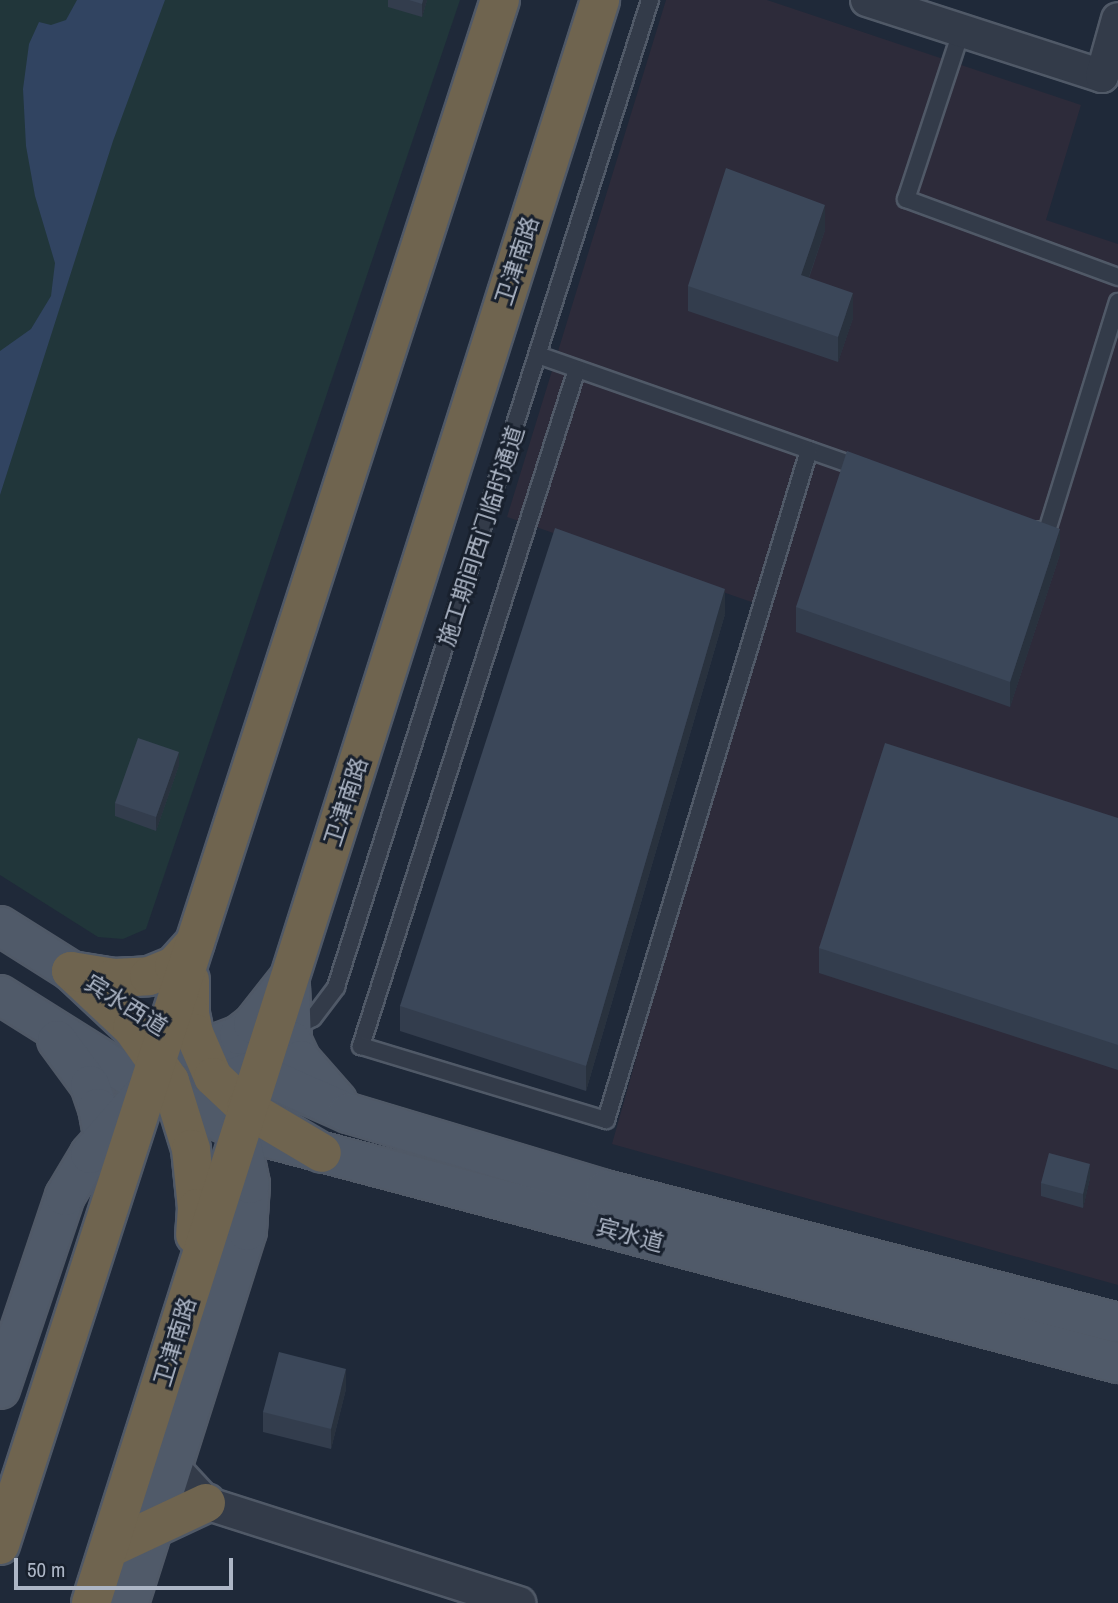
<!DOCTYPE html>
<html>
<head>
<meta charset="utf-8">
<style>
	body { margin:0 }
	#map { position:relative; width:1118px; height:1603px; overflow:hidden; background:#1f2939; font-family:"Archivo Narrow","Noto Sans SC",sans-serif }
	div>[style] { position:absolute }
	.medical>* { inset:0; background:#2d2b3a }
	.green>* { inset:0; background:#21363a }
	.water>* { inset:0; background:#314461 }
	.roads { filter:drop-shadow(2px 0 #505967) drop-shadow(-2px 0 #505967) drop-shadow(0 2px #505967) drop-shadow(0 -2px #505967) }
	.lane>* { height:16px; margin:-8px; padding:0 8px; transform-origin:8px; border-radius:8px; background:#333b49 }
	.street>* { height:32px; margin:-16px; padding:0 16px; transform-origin:16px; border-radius:16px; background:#333b49 }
	.primary>* { height:38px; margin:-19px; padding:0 19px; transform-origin:19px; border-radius:19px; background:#505a69 }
	.highway>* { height:38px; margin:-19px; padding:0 19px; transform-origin:19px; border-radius:19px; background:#6f644f }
	.wall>* { inset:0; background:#333d4d }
	.shaded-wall>* { inset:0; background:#29323e }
	.building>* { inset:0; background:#3b4759 }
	span { translate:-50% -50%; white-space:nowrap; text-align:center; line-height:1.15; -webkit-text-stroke:6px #18202d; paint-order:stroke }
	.street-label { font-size:23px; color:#adb6c6 }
	.scale { position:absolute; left:14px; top:1558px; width:219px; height:32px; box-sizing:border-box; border:4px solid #adb6c6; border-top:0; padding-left:9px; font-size:21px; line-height:24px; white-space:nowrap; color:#adb6c6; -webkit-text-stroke:5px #18202d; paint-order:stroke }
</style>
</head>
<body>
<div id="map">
	<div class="medical">
		<i style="clip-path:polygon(666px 0,767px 0,1081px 105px,1046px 220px,1118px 244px,1118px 1285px,612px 1144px,763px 606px,507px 517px)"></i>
	</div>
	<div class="green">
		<i style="clip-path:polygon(0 0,460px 0,146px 929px,123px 939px,98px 937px,0 875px)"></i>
	</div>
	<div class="water">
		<i style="clip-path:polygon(77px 0,165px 0,113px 141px,0 495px,0 351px,31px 329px,51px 296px,55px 263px,35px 196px,26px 146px,23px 89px,29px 44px,39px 22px,51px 25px,66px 20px)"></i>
	</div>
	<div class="roads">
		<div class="lane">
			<i style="left:961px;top:32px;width:176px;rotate:108.2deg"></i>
			<i style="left:906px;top:199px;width:226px;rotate:20.2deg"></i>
			<i style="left:538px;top:355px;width:344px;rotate:19.3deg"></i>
			<i style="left:577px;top:369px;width:711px;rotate:107.7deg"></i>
			<i style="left:361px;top:1046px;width:256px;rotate:16.8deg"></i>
			<i style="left:606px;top:1120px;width:700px;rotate:-73.14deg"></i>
			<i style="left:1036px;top:530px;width:11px;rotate:22deg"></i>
			<i style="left:1046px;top:534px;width:243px;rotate:-72.8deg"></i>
			<i style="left:293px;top:1028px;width:22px;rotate:-27deg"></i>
			<i style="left:313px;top:1018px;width:39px;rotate:-53deg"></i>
			<i style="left:336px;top:987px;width:1036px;rotate:-72.35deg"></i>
		</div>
		<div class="street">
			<i style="left:867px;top:0;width:247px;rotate:17.9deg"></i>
			<i style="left:1102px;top:76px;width:59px;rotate:-74.3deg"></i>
			<i style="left:159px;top:1452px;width:69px;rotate:47.3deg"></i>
			<i style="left:206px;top:1503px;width:329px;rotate:17.7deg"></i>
		</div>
		<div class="primary">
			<i style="left:0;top:926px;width:118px;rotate:32.2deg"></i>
			<i style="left:290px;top:985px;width:56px;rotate:88deg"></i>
			<i style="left:292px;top:1041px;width:21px;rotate:65deg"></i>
			<i style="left:301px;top:1060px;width:55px;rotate:48.7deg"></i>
			<i style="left:0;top:995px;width:175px;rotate:32.1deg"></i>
			<i style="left:148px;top:1088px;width:100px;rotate:24.8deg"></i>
			<i style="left:239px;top:1130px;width:909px;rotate:14.85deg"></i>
			<i style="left:181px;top:1039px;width:183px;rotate:23.9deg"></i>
			<i style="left:348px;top:1113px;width:268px;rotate:16.7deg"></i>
			<i style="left:605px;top:1190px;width:530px;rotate:14.53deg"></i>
			<i style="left:57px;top:1040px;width:56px;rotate:53.7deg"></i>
			<i style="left:90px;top:1085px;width:24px;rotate:71deg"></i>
			<i style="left:98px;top:1108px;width:49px;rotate:79.4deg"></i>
			<i style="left:188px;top:1048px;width:34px;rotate:-10deg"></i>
			<i style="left:221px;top:1042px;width:19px;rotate:-21deg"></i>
			<i style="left:239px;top:1035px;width:18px;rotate:-38deg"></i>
			<i style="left:253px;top:1024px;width:55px;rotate:-51.7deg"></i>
			<i style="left:0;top:1389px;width:204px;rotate:-71.4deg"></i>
			<i style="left:65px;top:1196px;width:49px;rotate:-59.2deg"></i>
			<i style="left:90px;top:1154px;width:88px;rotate:-48.7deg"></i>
			<i style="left:129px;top:1603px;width:390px;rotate:-72.4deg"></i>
			<i style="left:247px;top:1231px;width:47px;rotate:-86.3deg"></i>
			<i style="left:250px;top:1184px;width:55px;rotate:-101.5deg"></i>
		</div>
		<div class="highway">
			<i style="left:71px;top:971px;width:83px;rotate:43.1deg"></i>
			<i style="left:132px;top:1028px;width:65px;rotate:54.4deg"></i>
			<i style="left:170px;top:1081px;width:71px;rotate:72.8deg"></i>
			<i style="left:191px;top:1149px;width:59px;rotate:84.2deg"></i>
			<i style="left:197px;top:1208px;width:27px;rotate:94deg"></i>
			<i style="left:71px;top:971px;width:44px;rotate:9.2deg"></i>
			<i style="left:114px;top:978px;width:35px;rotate:-3deg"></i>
			<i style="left:149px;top:976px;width:27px;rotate:-22deg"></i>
			<i style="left:174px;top:966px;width:31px;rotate:-48deg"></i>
			<i style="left:190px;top:980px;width:34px;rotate:90deg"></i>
			<i style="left:190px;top:1014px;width:19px;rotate:78deg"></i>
			<i style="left:194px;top:1033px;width:48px;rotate:66.6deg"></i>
			<i style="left:213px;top:1077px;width:45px;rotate:43.2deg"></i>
			<i style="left:246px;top:1108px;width:88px;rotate:30.6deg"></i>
			<i style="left:0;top:1545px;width:1624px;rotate:-72.07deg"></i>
			<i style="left:110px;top:1548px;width:106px;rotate:-25.1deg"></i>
			<i style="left:91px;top:1603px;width:1682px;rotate:-72.38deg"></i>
		</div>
	</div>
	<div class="wall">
		<i style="clip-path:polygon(388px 0,427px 0,422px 17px,388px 7px)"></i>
		<i style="clip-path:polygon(825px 230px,809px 278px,853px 318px,838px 362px,688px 311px,688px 286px)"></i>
		<i style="clip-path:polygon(1060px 554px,1010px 707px,796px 632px,796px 607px)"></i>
		<i style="clip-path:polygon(725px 614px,586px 1091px,400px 1031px,400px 1006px)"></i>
		<i style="clip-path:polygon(179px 765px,156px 831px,115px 816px,115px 803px)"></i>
		<i style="clip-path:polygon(1118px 818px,1118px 1070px,819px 973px,819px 948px)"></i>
		<i style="clip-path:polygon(1090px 1178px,1083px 1208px,1041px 1196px,1041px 1183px)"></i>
		<i style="clip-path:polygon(346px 1389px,331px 1449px,263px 1432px,263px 1412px)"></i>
	</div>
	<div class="shaded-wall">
		<i style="clip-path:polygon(423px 0,427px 0,422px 17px,422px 4px)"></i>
		<i style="clip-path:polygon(825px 205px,825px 230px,801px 300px,801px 275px)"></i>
		<i style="clip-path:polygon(853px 293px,853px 318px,838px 362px,838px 337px)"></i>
		<i style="clip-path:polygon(1060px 529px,1060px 554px,1010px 707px,1010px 682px)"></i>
		<i style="clip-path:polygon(725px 589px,725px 614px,586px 1091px,586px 1066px)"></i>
		<i style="clip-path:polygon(179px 752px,179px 765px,156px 831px,156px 817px)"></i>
		<i style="clip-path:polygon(1090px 1164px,1090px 1178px,1083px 1208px,1083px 1194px)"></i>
		<i style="clip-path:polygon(346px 1369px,346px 1389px,331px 1449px,331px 1429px)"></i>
	</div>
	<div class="building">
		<i style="clip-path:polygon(409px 0,423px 0,422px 4px)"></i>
		<i style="clip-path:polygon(726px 168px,825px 205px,801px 275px,853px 293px,838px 337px,688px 286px)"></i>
		<i style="clip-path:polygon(847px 451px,1060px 529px,1010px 682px,796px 607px)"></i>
		<i style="clip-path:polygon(555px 528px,725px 589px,586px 1066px,400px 1006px)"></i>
		<i style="clip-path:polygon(138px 738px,179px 752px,156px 817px,115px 803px)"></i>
		<i style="clip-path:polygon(885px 743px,1118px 818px,1118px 1045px,819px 948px)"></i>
		<i style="clip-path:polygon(1049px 1153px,1090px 1164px,1083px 1194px,1041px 1183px)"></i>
		<i style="clip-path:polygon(279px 1352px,346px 1369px,331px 1429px,263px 1412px)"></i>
	</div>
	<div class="street-label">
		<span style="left:517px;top:261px;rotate:-72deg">卫津南路</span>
		<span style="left:481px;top:536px;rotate:-72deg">施工期间西门临时通道</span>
		<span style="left:346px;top:802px;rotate:-72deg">卫津南路</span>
		<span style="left:126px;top:1005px;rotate:32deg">宾水西道</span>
		<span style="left:630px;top:1235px;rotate:15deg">宾水道</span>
		<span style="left:175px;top:1342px;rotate:-73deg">卫津南路</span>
	</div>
	<div class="scale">50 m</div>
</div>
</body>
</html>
